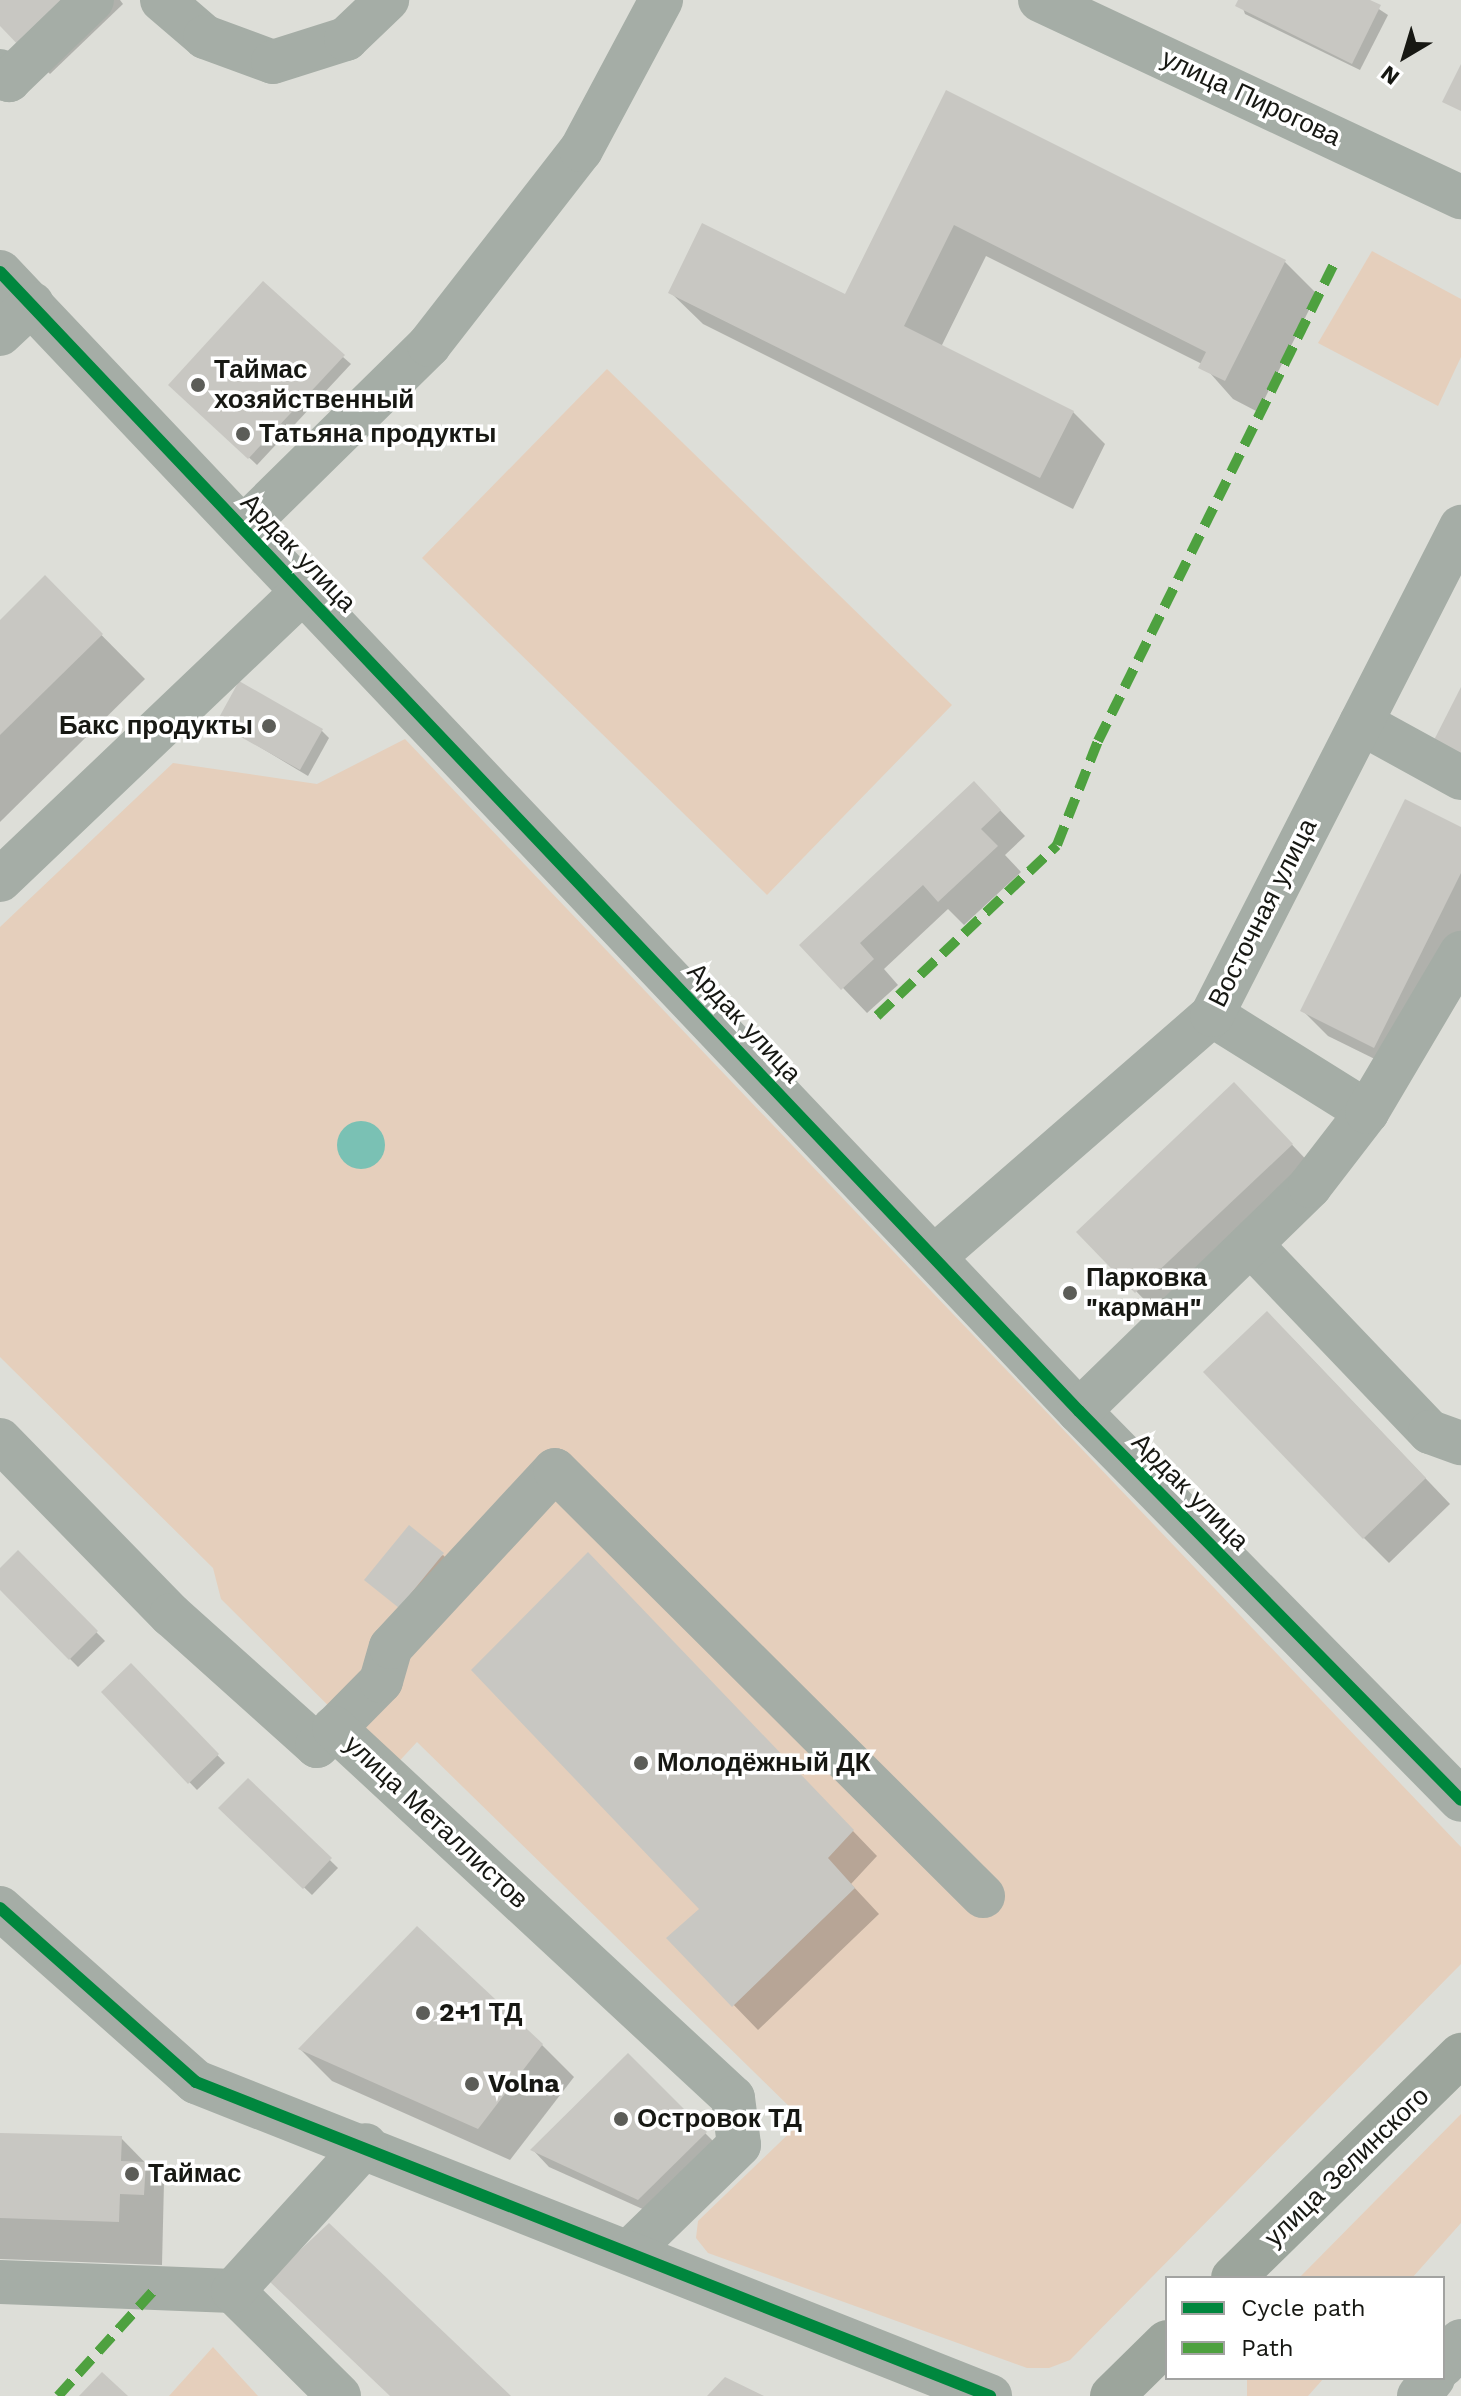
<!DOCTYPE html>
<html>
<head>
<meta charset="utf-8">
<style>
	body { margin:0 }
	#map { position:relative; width:1461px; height:2396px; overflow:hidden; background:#ddded8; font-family:"Work Sans",sans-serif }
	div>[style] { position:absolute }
	.green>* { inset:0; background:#e5cfbc }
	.water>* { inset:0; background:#7ac1b4 }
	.round { border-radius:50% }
	.shadow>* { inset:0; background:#0003 }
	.building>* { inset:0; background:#c8c7c2 }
	.minor>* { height:44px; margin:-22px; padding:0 22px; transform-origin:22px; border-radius:22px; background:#a5ada6 }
	.major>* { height:44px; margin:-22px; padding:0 22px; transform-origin:22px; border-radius:22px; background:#9ca59c }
	.quiet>* { height:10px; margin-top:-5px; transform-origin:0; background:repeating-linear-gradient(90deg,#4ea13f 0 20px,transparent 0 30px) }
	.cycleway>* { height:12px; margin:-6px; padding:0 6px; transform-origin:6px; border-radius:6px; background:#00873e }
	.dots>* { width:22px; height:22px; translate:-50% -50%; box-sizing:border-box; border:4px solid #fff; border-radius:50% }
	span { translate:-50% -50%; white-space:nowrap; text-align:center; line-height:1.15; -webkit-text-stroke:7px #fff; paint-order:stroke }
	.street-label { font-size:26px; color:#171813 }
	.poi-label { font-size:26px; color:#171813; font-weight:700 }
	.left { translate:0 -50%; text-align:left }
	.right { translate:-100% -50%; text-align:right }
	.legend { position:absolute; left:1165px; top:2276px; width:280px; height:104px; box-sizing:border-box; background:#fff; border:2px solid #a2a3a1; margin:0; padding:10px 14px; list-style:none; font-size:24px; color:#171813 }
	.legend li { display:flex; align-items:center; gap:16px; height:40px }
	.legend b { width:40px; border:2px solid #a2a3a1 }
	.north { position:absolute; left:1365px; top:16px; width:80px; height:80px; -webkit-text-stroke:6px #fff; paint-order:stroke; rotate:218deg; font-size:22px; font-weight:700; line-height:32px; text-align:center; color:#171813 }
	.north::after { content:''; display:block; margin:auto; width:28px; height:36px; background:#171813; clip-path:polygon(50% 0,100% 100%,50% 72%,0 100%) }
</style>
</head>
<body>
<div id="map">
	<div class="green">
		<i style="clip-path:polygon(1372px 251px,1461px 299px,1461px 357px,1438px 406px,1318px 343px)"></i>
		<i style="clip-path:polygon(607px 369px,952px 705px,767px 895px,422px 558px)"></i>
		<i style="clip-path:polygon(405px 739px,1461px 1847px,1461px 1964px,1070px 2360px,1049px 2368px,1027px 2368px,708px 2253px,696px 2238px,698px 2221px,803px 2120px,417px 1742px,392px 1769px,221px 1599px,213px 1568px,0 1357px,0 927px,173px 763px,317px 784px)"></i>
		<i style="clip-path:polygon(1461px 2114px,1461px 2223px,1412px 2278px,1299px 2278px)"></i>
		<i style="clip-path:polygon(213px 2347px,258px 2396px,169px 2396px)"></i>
		<i style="clip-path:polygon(1247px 2378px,1324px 2378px,1308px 2396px,1247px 2396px)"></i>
	</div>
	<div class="water">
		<i class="round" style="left:337px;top:1121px;width:48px;height:48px"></i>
	</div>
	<div class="shadow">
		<i style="clip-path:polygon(0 0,120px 0,123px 4px,50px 74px,0 24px)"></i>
		<i style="clip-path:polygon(1240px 0,1365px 0,1388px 15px,1360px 70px,1245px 14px)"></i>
		<i style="clip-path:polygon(947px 93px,1285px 262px,1317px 294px,1258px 412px,1233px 399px,1202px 364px,986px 256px,941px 347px,1073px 412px,1105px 444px,1073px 509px,703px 324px,670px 292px,846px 297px)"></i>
		<i style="clip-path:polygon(343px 357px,351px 364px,257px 465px,179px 392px)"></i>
		<i style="clip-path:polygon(45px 578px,145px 679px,0 822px,0 623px)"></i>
		<i style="clip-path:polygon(218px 722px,321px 730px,329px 738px,308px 776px)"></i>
		<i style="clip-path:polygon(999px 809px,1025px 836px,1005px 855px,1021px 872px,964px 925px,948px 909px,884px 969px,898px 985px,867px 1013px,802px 945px)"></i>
		<i style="clip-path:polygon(1461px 829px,1461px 947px,1399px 1071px,1328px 1036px,1303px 1011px)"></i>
		<i style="clip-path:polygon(1259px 1110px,1316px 1170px,1161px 1317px,1079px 1232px)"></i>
		<i style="clip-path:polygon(1292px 1338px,1450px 1504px,1389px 1563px,1364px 1538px)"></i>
		<i style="clip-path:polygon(18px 1553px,105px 1641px,78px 1667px,0 1588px,0 1571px)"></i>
		<i style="clip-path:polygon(443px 1555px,450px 1562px,408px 1614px,375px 1587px)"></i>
		<i style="clip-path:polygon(612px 1580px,877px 1856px,851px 1884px,879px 1914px,758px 2030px,669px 1938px,702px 1909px)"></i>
		<i style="clip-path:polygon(131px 1666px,225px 1763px,197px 1790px,103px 1692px)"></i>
		<i style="clip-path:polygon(248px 1780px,338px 1868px,312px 1895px,221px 1808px)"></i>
		<i style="clip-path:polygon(542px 2045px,574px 2077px,510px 2160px,332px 2081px,300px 2049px)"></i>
		<i style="clip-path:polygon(628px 2056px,722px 2150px,656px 2215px,549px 2167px,533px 2150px)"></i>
		<i style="clip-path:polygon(0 2134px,121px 2138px,164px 2182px,162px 2265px,0 2259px)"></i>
	</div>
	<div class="building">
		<i style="clip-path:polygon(0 0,76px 0,24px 51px,0 26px)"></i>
		<i style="clip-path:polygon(1238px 0,1370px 0,1381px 5px,1352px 64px,1235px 6px)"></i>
		<i style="clip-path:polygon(1461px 64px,1461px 111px,1442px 102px)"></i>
		<i style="clip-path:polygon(946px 90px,1286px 260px,1225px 381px,1198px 368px,1206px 352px,954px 225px,904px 326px,1074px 411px,1040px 478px,668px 293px,702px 223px,845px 294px)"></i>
		<i style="clip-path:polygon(263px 281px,345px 355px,248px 459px,168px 385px)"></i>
		<i style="clip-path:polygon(45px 575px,103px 634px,0 735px,0 620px)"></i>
		<i style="clip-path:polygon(239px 681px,323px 729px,300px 770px,216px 723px)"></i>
		<i style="clip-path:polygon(1461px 687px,1461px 754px,1434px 740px)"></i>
		<i style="clip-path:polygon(974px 781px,1001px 810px,981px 829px,998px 846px,938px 902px,923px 885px,860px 943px,874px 959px,841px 990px,799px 945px)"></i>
		<i style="clip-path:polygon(1405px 799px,1461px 827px,1461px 873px,1374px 1048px,1300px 1011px)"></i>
		<i style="clip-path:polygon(1234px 1082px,1293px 1144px,1135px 1293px,1076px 1232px)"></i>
		<i style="clip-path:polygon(1267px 1311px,1426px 1478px,1363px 1539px,1203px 1372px)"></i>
		<i style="clip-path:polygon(409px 1525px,444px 1553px,399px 1608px,364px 1580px)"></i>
		<i style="clip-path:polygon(18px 1550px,98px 1631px,69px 1660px,0 1590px,0 1568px)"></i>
		<i style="clip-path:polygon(588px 1552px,854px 1830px,828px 1858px,855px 1888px,732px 2007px,666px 1938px,699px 1909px,471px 1670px)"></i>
		<i style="clip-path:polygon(131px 1663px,219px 1754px,188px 1784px,101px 1692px)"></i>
		<i style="clip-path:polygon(248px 1778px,332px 1858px,303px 1889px,218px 1808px)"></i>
		<i style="clip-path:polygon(417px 1926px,543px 2044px,478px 2129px,298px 2049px)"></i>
		<i style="clip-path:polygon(628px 2053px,707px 2132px,638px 2200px,530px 2150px)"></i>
		<i style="clip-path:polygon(0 2133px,122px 2136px,121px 2161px,146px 2162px,144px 2195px,120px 2194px,119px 2222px,0 2218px)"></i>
		<i style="clip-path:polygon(329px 2223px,511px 2396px,390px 2396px,268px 2280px)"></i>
		<i style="clip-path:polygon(102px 2372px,128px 2396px,79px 2396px)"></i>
		<i style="clip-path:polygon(725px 2377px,764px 2396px,707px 2396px)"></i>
	</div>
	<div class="minor">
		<i style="left:162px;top:0;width:57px;rotate:40.7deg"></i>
		<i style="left:205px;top:37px;width:72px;rotate:20.2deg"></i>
		<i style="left:273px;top:62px;width:77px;rotate:-17.5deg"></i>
		<i style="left:346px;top:39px;width:57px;rotate:-43.6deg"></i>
		<i style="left:1040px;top:0;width:465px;rotate:25.1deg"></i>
		<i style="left:0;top:71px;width:13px;rotate:45deg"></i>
		<i style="left:9px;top:80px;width:115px;rotate:-43.9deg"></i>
		<i style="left:0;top:272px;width:1569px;rotate:46.55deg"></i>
		<i style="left:1079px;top:1411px;width:545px;rotate:45.52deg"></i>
		<i style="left:0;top:334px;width:44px;rotate:-43.2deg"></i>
		<i style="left:243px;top:528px;width:261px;rotate:-44.5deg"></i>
		<i style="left:429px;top:345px;width:247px;rotate:-52.1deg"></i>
		<i style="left:581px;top:150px;width:170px;rotate:-61.9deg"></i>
		<i style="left:1361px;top:723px;width:114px;rotate:28.8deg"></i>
		<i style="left:0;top:880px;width:419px;rotate:-43.6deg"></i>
		<i style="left:1212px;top:1015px;width:183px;rotate:32deg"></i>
		<i style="left:1253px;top:1247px;width:256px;rotate:46.3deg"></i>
		<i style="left:1430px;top:1432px;width:33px;rotate:20deg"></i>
		<i style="left:935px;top:1256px;width:367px;rotate:-41deg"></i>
		<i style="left:1212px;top:1015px;width:548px;rotate:-62.97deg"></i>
		<i style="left:1079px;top:1411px;width:322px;rotate:-44.2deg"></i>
		<i style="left:1310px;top:1186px;width:93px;rotate:-52.4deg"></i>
		<i style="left:1367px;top:1112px;width:185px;rotate:-59.4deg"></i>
		<i style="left:0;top:1440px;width:245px;rotate:45.7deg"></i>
		<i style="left:171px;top:1615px;width:196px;rotate:41.9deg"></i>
		<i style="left:317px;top:1746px;width:91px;rotate:-45.4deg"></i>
		<i style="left:381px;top:1681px;width:35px;rotate:-74deg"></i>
		<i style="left:391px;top:1647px;width:241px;rotate:-47.2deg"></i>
		<i style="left:555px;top:1470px;width:604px;rotate:44.87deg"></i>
		<i style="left:334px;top:1728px;width:544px;rotate:42.84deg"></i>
		<i style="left:733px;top:2098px;width:47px;rotate:82.7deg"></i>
		<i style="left:739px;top:2145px;width:152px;rotate:135.8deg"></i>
		<i style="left:0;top:1908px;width:262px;rotate:41.6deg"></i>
		<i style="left:196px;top:2082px;width:854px;rotate:21.58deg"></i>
		<i style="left:0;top:2282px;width:233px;rotate:2.2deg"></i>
		<i style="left:1443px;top:2365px;width:30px;rotate:-53deg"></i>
		<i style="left:339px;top:2396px;width:149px;rotate:-135.3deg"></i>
		<i style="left:233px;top:2291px;width:197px;rotate:-47.7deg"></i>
		<i style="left:1419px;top:2396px;width:23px;rotate:-52deg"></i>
	</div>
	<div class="major">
		<i style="left:1233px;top:2278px;width:319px;rotate:-44.4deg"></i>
		<i style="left:1112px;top:2396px;width:77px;rotate:-44.5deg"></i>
	</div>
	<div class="quiet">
		<i style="left:877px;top:1016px;width:248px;rotate:-43.5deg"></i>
		<i style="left:1057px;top:845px;width:112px;rotate:-68.5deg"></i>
		<i style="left:1098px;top:741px;width:532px;rotate:-63.68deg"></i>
		<i style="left:58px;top:2396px;width:146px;rotate:-47.8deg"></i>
	</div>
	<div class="cycleway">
		<i style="left:0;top:272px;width:1569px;rotate:46.55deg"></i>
		<i style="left:1079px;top:1411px;width:545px;rotate:45.52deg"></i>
		<i style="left:0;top:1908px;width:262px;rotate:41.6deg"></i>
		<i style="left:196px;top:2082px;width:854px;rotate:21.58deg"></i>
	</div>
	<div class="dots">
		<i style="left:198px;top:385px;background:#5c5d58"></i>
		<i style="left:243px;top:434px;background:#5c5d58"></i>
		<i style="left:269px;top:726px;background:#5c5d58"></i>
		<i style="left:1070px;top:1293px;background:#5c5d58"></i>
		<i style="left:641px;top:1763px;background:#5c5d58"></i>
		<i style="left:423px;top:2013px;background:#5c5d58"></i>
		<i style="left:472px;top:2084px;background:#5c5d58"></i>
		<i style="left:621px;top:2119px;background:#5c5d58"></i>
		<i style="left:132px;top:2174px;background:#5c5d58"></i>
	</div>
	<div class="street-label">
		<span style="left:1251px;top:98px;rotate:25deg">улица Пирогова</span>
		<span style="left:298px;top:553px;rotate:46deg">Ардак улица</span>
		<span style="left:1263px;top:913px;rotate:-63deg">Восточная улица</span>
		<span style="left:744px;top:1023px;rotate:47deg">Ардак улица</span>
		<span style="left:1190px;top:1492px;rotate:45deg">Ардак улица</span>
		<span style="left:436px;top:1822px;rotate:43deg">улица Металлистов</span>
		<span style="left:1347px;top:2167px;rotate:-44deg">улица Зелинского</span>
	</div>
	<div class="poi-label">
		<span class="left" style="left:214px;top:385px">Таймас<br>хозяйственный</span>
		<span class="left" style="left:259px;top:434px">Татьяна продукты</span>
		<span class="right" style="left:253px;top:726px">Бакс продукты</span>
		<span class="left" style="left:1086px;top:1293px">Парковка<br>"карман"</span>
		<span class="left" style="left:657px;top:1763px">Молодёжный ДК</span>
		<span class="left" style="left:439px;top:2013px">2+1 ТД</span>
		<span class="left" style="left:488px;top:2084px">Volna</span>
		<span class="left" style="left:637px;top:2119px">Островок ТД</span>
		<span class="left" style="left:148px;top:2174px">Таймас</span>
	</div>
	<ul class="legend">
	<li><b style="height:10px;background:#00873e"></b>Cycle path</li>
	<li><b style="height:10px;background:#4ea13f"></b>Path</li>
	</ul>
	<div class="north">N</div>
</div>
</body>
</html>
